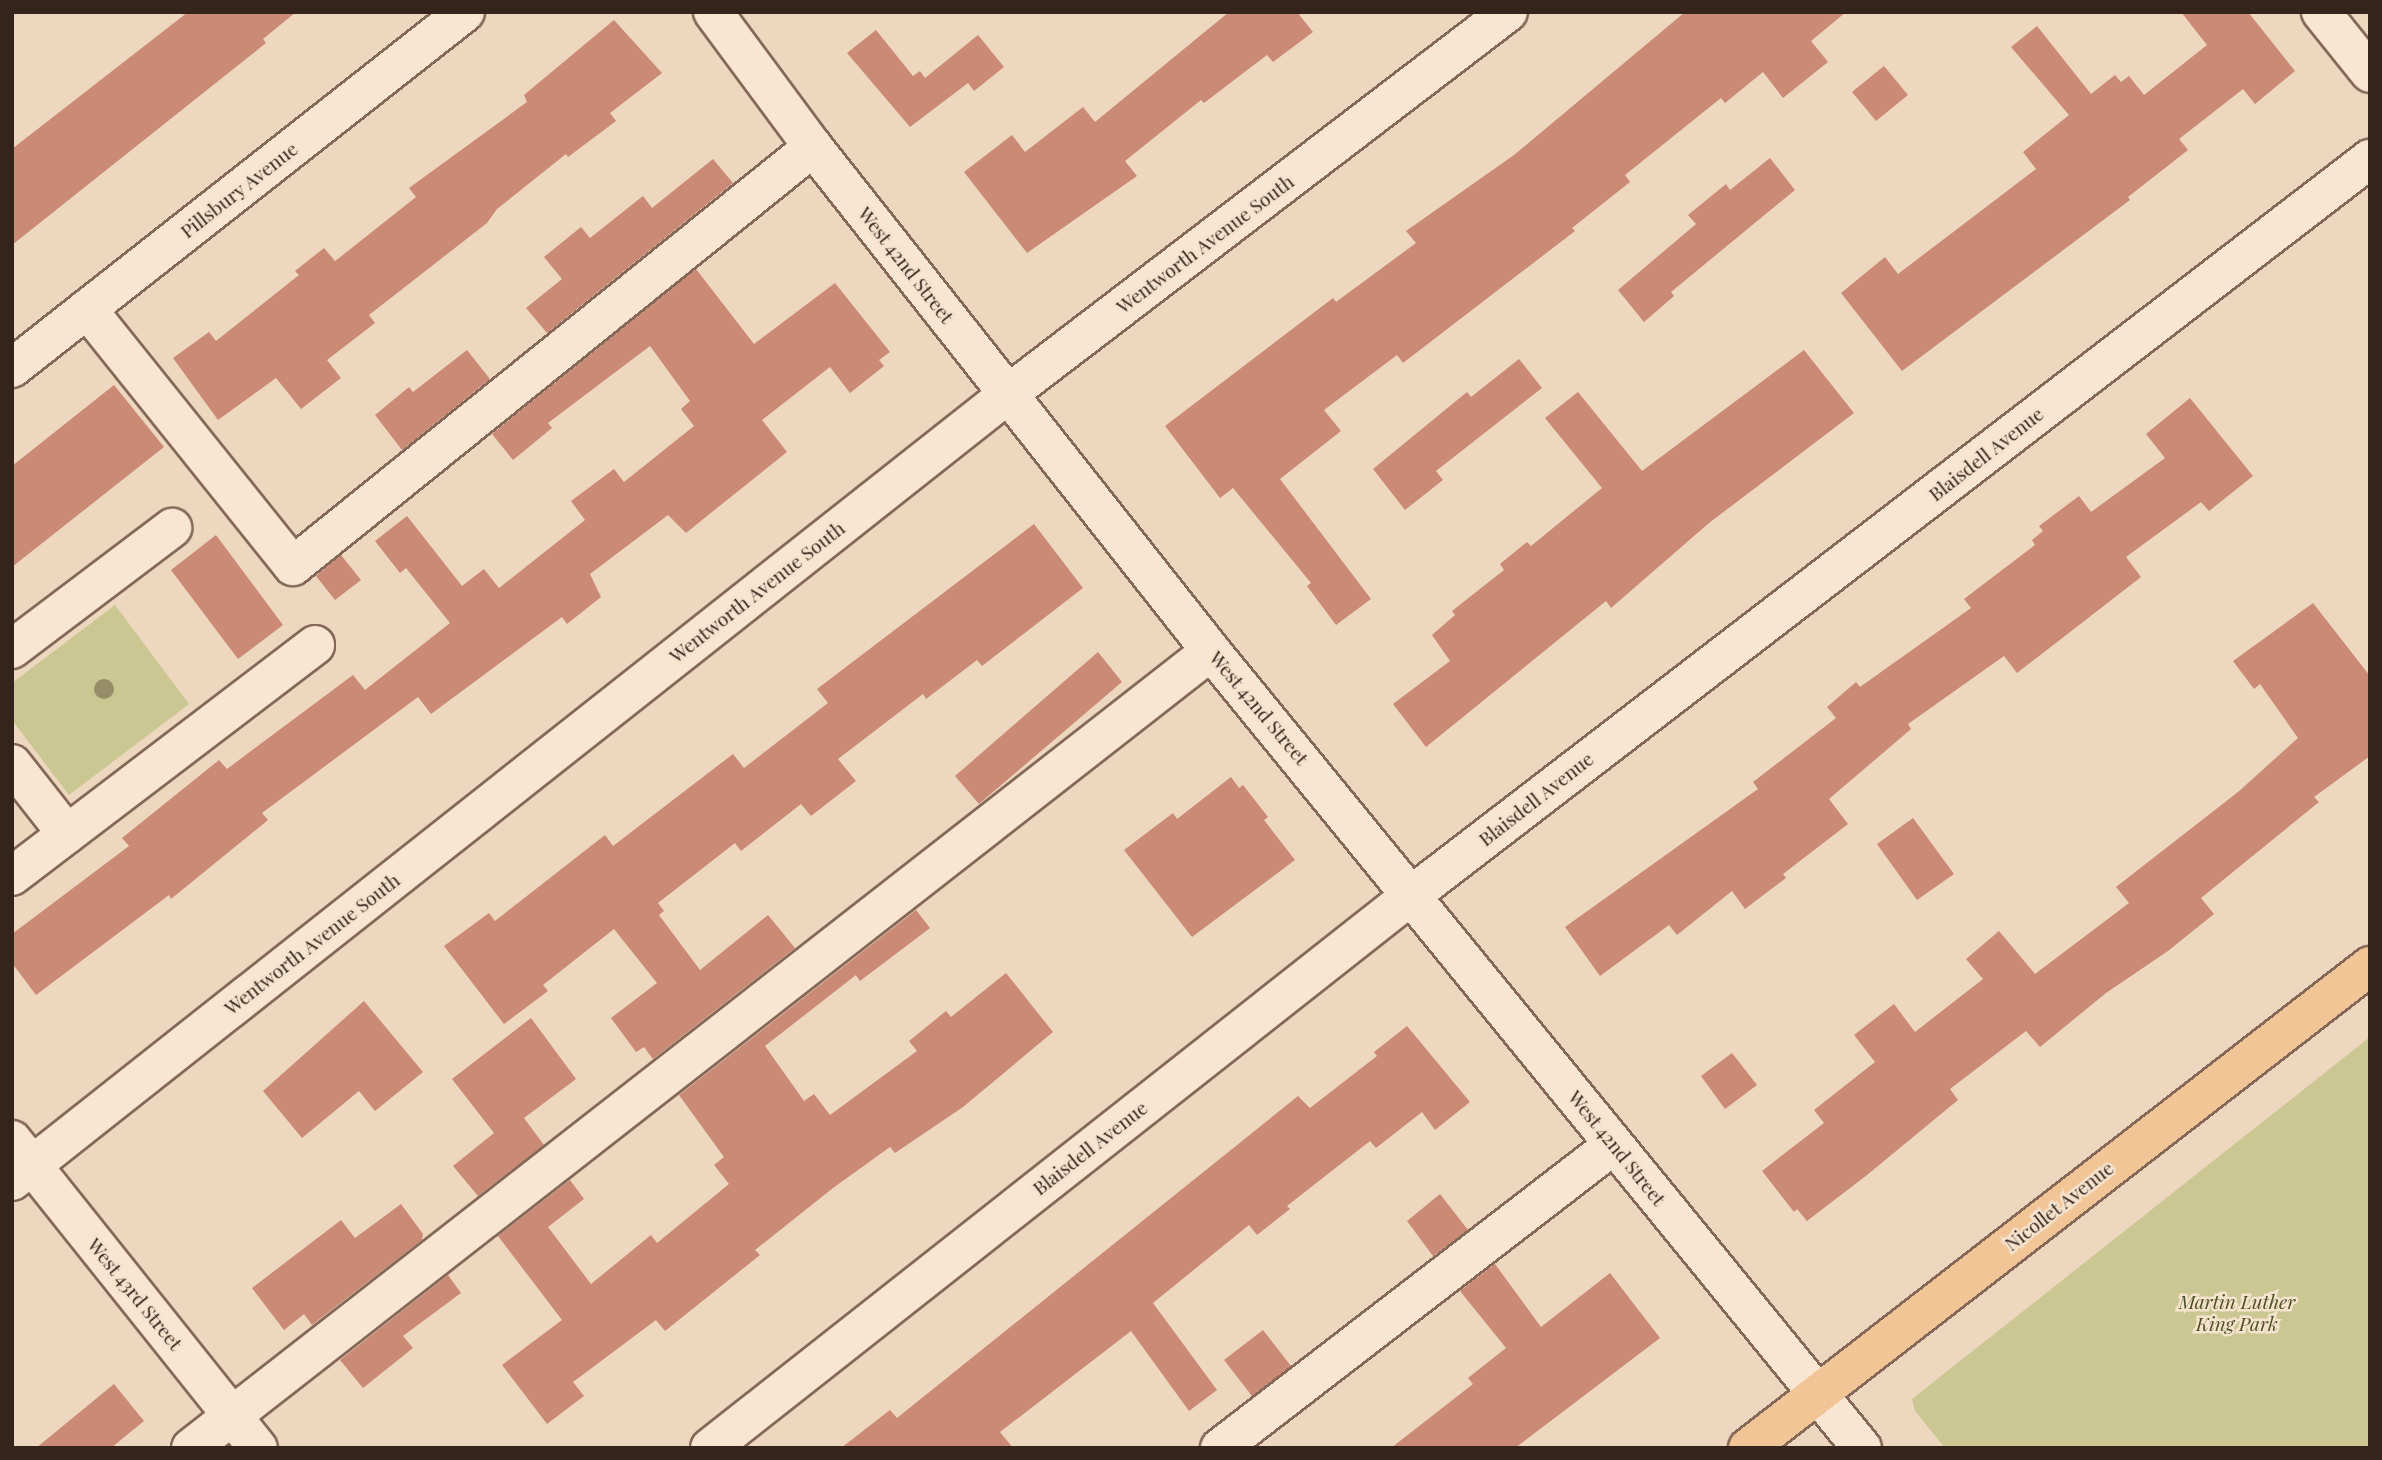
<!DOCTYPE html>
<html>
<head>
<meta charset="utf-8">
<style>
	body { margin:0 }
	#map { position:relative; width:2382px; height:1460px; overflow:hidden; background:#edd7bf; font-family:"Playfair Display",serif }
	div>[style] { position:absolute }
	.green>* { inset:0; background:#cac793 }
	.building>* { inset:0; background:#cb8a75 }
	.roads { filter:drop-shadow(2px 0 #856858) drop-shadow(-2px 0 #856858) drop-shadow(0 2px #856858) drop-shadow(0 -2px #856858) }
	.minor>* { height:38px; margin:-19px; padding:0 19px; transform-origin:19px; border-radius:19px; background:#f8e6d2 }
	.major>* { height:38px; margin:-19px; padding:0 19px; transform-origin:19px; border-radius:19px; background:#f1c596 }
	.trees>* { width:20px; height:20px; margin:-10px; border-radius:50%; background:#958d69 }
	span { translate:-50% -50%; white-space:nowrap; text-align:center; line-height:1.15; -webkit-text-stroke:5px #f5e3ce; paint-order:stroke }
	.street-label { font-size:19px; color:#35241c }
	.park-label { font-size:19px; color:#4d5123; font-style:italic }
	.frame { position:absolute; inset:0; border:14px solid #35241c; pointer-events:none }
</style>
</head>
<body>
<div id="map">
	<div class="green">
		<i style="clip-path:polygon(115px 605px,189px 704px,69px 795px,12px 720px,12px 683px)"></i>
		<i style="clip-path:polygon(2370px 1037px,2370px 1448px,1945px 1448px,1915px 1411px,1912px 1399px)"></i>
	</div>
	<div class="building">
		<i style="clip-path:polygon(188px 12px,296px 12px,263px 39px,266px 43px,12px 245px,12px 149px)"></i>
		<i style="clip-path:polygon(1229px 12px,1297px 12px,1313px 32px,1273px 62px,1267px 55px,1204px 103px,1201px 100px,1125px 161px,1137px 176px,1027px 253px,964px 172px,1012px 135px,1025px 152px,1083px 107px,1095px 122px)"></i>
		<i style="clip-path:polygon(1685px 12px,1846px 12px,1811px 41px,1828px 62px,1783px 98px,1763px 72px,1725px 103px,1721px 98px,1625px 175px,1630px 182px,1572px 228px,1575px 231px,1403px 363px,1397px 355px,1324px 410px,1341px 431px,1280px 479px,1371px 599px,1336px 625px,1307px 586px,1311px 583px,1233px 488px,1220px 498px,1165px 426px,1333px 298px,1336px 302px,1416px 243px,1406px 231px,1514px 155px)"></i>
		<i style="clip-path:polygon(2181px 12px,2248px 12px,2295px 71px,2255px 104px,2243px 89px,2179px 139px,2188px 150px,2128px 197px,2130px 200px,1902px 371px,1841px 293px,1885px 257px,1898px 274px,2036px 169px,2023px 152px,2069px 115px,2011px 47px,2037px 26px,2091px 94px,2115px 75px,2121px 82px,2129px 76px,2144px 95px,2207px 45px)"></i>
		<i style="clip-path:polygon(614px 20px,662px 73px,610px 113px,616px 121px,568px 157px,566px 154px,497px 209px,487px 223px,369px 315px,375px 323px,327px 360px,341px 378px,301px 409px,276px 378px,218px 420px,173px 358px,209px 332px,216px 341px,299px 275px,295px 271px,324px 248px,335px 261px,339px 258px,416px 197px,409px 188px,527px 102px,524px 95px)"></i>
		<i style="clip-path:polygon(876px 30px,913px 76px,920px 71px,925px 78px,978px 35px,1004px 67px,974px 91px,968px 83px,910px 127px,847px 53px)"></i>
		<i style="clip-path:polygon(1884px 66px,1908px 95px,1876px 121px,1852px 92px)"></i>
		<i style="clip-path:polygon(1770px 158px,1795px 190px,1671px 292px,1674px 296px,1644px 322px,1618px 290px,1696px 224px,1688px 215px,1726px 184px,1730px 190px)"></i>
		<i style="clip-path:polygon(713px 159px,733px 183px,547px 333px,526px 308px,562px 279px,544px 257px,581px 227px,590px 238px,643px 196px,652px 208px)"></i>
		<i style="clip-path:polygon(696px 269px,754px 344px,835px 283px,890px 352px,879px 360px,884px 366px,850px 393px,830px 367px,762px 420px,787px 452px,712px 512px,686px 533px,668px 515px,590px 574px,601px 597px,567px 624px,562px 617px,431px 714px,418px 697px,262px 813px,268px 820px,171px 899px,169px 895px,36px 995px,12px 963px,12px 934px,129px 846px,122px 838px,219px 760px,227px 769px,353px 675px,365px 690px,450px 623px,406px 568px,400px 573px,375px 541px,407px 516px,462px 586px,484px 569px,499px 588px,585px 520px,571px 501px,614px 469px,624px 482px,694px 426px,681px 409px,690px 401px,650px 346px,548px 423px,552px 428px,513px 460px,492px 434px)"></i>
		<i style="clip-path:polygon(467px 350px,490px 379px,402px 450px,375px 415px,409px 387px,413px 392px)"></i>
		<i style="clip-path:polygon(1804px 350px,1854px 413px,1709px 523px,1611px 608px,1606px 601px,1426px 747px,1393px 704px,1450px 661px,1432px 635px,1455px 615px,1452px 611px,1504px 570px,1500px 564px,1527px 542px,1531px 546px,1602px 488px,1545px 418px,1578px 392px,1642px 471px)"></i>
		<i style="clip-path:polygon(1519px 359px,1542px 388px,1436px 471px,1443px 480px,1405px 510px,1373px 469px,1467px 392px,1471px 397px)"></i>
		<i style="clip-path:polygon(114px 385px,164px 447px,12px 567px,12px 466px)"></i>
		<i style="clip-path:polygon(2190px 398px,2253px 476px,2209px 511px,2201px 502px,2126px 557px,2141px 577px,2017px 673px,2004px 656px,1908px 724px,1911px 729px,1829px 799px,1848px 824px,1783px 874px,1786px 878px,1745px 909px,1732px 891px,1677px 935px,1669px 925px,1600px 976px,1565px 927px,1758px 789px,1753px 782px,1836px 718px,1827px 707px,1856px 682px,1860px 687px,1971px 608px,1964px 599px,2035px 545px,2032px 540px,2043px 531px,2039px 526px,2079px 496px,2091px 512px,2165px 458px,2146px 434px)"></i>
		<i style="clip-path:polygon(1034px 524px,1083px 588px,982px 666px,977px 660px,926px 699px,923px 694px,838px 759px,856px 781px,811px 816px,801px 804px,741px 851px,735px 843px,658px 903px,664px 911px,659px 915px,700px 970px,768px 915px,795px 948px,653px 1059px,644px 1047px,636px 1052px,611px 1018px,657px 983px,614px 929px,543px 985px,548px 991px,504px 1024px,444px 946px,489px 913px,495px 921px,605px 835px,613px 846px,733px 754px,744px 768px,828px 703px,817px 689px)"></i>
		<i style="clip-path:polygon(216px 535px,283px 625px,238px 659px,171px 570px)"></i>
		<i style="clip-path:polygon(341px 555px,361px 580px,335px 600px,316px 576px)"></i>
		<i style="clip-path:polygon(2313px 603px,2370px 676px,2370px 756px,2314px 797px,2319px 802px,2201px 898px,2214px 914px,2168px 951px,2106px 993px,2040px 1047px,2026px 1031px,1950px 1089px,1958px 1100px,1867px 1175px,1807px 1221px,1797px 1209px,1794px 1212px,1762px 1171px,1824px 1123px,1814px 1110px,1875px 1062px,1854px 1035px,1894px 1004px,1915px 1032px,1983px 979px,1966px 959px,1999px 931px,2035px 974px,2129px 903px,2116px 887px,2238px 792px,2298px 738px,2260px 684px,2254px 689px,2233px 661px)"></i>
		<i style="clip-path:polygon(1098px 652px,1122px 682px,979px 804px,955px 776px)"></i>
		<i style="clip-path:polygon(1231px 777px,1239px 788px,1243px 785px,1268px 817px,1264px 820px,1295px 860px,1192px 937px,1124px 850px,1173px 813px,1177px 819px)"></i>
		<i style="clip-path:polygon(1913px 818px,1954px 874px,1917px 900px,1877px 844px)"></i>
		<i style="clip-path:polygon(916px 910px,930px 928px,860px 981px,856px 975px,765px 1046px,804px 1101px,814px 1094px,830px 1115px,917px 1051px,909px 1041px,946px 1011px,951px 1017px,1006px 973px,1053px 1032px,963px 1107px,895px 1153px,890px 1147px,833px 1188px,755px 1250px,760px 1255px,665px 1331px,656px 1320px,573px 1382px,584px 1396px,547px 1424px,502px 1365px,562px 1320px,498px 1236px,570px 1180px,584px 1199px,548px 1227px,591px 1284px,651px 1235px,657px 1243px,729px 1184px,714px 1165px,724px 1157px,679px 1095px)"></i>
		<i style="clip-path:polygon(364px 1001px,423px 1072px,375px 1111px,359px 1091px,302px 1138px,263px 1091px)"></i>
		<i style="clip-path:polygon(531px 1018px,576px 1079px,524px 1118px,544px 1145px,478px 1196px,453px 1166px,494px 1133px,452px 1079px)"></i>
		<i style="clip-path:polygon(1407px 1026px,1470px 1102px,1435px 1130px,1422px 1112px,1376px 1148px,1370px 1141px,1287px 1206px,1290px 1209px,1257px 1235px,1249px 1225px,1153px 1303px,1217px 1390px,1189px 1411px,1131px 1331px,1000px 1432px,1013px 1448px,841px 1448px,890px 1410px,897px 1418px,1298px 1096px,1310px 1108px,1377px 1056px,1374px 1052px)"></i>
		<i style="clip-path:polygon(1732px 1053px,1757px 1085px,1725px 1109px,1701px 1076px)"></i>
		<i style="clip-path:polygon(1440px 1194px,1468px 1230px,1433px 1256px,1407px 1221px)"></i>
		<i style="clip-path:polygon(401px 1204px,423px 1234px,422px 1240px,312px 1325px,304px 1314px,284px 1330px,252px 1288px,341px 1220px,355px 1238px)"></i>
		<i style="clip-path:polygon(1495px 1264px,1541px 1327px,1610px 1273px,1660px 1338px,1515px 1448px,1391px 1448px,1473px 1384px,1468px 1378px,1506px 1348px,1460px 1291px)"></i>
		<i style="clip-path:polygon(448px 1275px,461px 1293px,403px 1336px,413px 1348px,363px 1388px,340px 1360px)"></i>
		<i style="clip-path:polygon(1263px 1330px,1291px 1366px,1252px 1396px,1224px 1360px)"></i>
		<i style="clip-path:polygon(114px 1384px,144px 1421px,111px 1448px,36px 1448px)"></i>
	</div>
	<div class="roads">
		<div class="minor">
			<i style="left:713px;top:12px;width:168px;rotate:53.5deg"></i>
			<i style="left:813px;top:147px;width:642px;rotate:51.7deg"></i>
			<i style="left:1211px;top:651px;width:1029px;rotate:50.76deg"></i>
			<i style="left:2321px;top:12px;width:78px;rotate:51.2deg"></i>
			<i style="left:87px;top:309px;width:329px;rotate:51.3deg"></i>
			<i style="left:293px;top:566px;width:668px;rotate:-38.86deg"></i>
			<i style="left:12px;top:368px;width:576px;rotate:-38.16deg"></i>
			<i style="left:12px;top:649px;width:201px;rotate:-37.1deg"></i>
			<i style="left:12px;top:764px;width:89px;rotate:51.8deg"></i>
			<i style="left:12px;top:876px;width:381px;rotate:-37.3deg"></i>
			<i style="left:12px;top:1140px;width:394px;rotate:51.4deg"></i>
			<i style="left:12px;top:1181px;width:1269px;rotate:-38.31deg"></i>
			<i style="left:1008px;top:394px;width:629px;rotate:-37.38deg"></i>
			<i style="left:191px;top:1448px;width:1294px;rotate:-38deg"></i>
			<i style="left:710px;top:1448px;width:895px;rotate:-38.24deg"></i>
			<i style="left:1413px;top:894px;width:1207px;rotate:-37.53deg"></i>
			<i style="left:1220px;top:1448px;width:497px;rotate:-37.6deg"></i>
		</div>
		<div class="major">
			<i style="left:1748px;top:1448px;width:787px;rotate:-37.77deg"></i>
		</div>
	</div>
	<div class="trees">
		<i style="left:104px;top:689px"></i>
	</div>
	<div class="street-label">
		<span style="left:239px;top:190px;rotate:-38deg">Pillsbury Avenue</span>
		<span style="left:1205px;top:244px;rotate:-37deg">Wentworth Avenue South</span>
		<span style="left:906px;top:265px;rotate:52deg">West 42nd Street</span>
		<span style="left:1986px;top:454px;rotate:-38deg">Blaisdell Avenue</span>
		<span style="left:757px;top:592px;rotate:-38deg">Wentworth Avenue South</span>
		<span style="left:1259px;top:708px;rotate:50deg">West 42nd Street</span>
		<span style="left:1536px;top:799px;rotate:-38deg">Blaisdell Avenue</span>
		<span style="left:312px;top:944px;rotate:-38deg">Wentworth Avenue South</span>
		<span style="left:1090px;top:1148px;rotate:-38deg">Blaisdell Avenue</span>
		<span style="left:1617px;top:1148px;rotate:51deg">West 42nd Street</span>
		<span style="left:2059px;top:1206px;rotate:-38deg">Nicollet Avenue</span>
		<span style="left:135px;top:1294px;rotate:51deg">West 43rd Street</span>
	</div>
	<div class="park-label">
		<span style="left:2237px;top:1313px">Martin Luther<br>King Park</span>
	</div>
	<div class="frame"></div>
</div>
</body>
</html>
